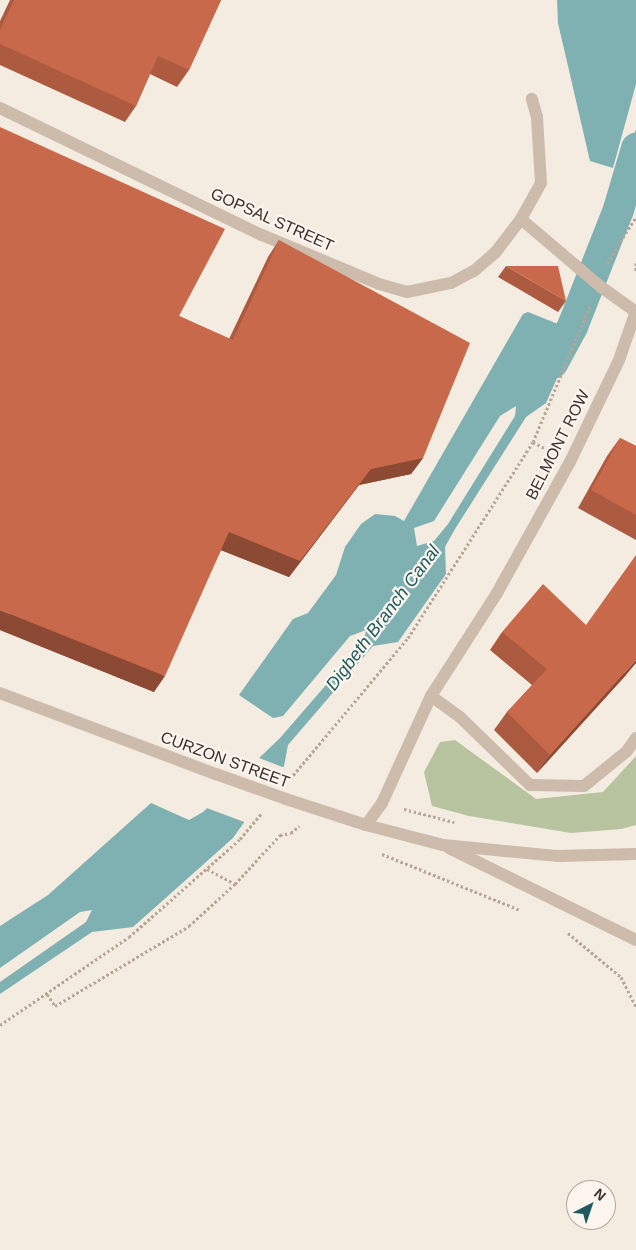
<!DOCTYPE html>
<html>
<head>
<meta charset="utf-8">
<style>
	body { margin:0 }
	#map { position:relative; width:636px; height:1250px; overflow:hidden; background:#f4ebe1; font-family:Arial,sans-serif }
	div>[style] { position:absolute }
	.green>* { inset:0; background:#b8c4a0 }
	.water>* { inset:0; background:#7fb0b2 }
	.pier>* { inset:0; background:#f4ebe1 }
	.canal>* { height:31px; margin:-15.5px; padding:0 15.5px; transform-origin:15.5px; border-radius:15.5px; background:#7fb0b2 }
	.path>* { height:3px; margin-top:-1.5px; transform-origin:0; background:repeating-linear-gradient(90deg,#b9a596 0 2.5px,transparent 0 5px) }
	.service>* { height:12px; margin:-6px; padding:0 6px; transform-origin:6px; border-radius:6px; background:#cdbbac }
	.minor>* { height:12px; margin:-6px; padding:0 6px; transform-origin:6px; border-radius:6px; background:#cdbbac }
	.minor-bridge>* { height:12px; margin:-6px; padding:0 6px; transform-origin:6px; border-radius:6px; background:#cdbbac }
	.wall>* { inset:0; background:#ac5a40 }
	.shaded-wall>* { inset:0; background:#8c4a34 }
	.building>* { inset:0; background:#c8694b }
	span { translate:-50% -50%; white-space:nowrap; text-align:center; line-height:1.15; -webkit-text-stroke:4.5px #fbf5ee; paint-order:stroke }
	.street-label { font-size:16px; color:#3b302b }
	.water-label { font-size:18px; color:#1f5a5e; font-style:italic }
	.north { position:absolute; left:566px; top:1180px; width:50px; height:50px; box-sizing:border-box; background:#fbf5ee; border:1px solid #aea6a0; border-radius:50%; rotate:41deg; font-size:14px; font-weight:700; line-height:20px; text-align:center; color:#3b302b }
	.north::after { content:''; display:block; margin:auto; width:18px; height:22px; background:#1f5a5e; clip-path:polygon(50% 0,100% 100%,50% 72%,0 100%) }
</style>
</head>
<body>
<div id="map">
	<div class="green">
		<i style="clip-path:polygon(455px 740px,536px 799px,603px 792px,636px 756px,636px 825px,621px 829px,571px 833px,469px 816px,432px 806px,424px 772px,440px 742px)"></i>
	</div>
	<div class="water">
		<i style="clip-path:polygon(557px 0,636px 0,636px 84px,613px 168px,590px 161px,558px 23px)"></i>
		<i style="clip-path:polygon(636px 129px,636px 167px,608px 252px,599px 240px)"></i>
		<i style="clip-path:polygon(evenodd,528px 312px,558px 324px,567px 319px,577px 333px,546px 403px,526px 417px,455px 529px,445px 547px,446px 574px,398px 642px,373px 646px,288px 745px,284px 766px,233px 838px,151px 911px,133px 927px,92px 932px,0 994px,0 982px,86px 922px,92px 910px,80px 912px,0 968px,0 926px,48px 895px,151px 803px,189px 820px,203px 812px,280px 738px,364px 641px,366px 630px,350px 636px,283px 716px,273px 718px,239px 695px,293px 619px,308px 613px,336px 575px,345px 547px,361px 524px,375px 514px,395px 516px,404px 521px,523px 314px,528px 312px,516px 406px,515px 416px,448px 524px,434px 541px,417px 546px,414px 528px,434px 521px,500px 416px,516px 406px)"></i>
	</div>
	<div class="pier">
		<i style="clip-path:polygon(254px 756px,285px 768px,247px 823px,204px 807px)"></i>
	</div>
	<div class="canal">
		<i style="left:552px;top:363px;width:42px;rotate:-61.6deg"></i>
		<i style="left:572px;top:326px;width:126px;rotate:-68.5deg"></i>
		<i style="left:618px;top:209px;width:64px;rotate:-73.6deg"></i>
	</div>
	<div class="path">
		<i style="left:607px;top:263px;width:54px;rotate:-57.8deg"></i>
		<i style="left:636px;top:263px;width:8px;rotate:90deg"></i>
		<i style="left:533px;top:442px;width:19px;rotate:28deg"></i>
		<i style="left:290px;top:779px;width:184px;rotate:-50.1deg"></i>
		<i style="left:408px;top:638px;width:232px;rotate:-57.5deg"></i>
		<i style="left:533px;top:442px;width:147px;rotate:-67.3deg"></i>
		<i style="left:404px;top:809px;width:52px;rotate:14.6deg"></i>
		<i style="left:382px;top:854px;width:149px;rotate:22.1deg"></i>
		<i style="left:207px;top:869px;width:32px;rotate:28deg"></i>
		<i style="left:568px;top:933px;width:69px;rotate:39.7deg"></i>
		<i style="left:621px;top:977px;width:34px;rotate:63deg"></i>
		<i style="left:47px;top:994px;width:14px;rotate:56deg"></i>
		<i style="left:55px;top:1006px;width:156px;rotate:-30.8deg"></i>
		<i style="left:189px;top:926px;width:62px;rotate:-42.4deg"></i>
		<i style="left:235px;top:884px;width:67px;rotate:-47.4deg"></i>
		<i style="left:280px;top:835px;width:11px;rotate:-10deg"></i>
		<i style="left:291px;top:833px;width:11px;rotate:-41deg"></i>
		<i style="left:0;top:1025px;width:156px;rotate:-34.3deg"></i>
		<i style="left:129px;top:937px;width:148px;rotate:-41.4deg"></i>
		<i style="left:240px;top:839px;width:34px;rotate:-50deg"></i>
	</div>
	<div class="service">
		<i style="left:431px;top:696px;width:36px;rotate:36deg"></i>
		<i style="left:460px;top:717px;width:98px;rotate:44.2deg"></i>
		<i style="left:530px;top:785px;width:54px;rotate:1.1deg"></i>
		<i style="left:584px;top:786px;width:55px;rotate:-39.1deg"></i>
		<i style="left:627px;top:751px;width:16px;rotate:-55deg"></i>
		<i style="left:366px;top:825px;width:27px;rotate:-54deg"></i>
		<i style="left:382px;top:803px;width:118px;rotate:-65.4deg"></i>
		<i style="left:431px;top:696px;width:122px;rotate:-57.3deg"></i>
		<i style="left:497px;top:593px;width:150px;rotate:-60.9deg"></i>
		<i style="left:570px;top:462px;width:113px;rotate:-64.3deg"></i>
		<i style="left:619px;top:360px;width:49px;rotate:-70.8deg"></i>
	</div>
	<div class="minor">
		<i style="left:0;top:108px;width:291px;rotate:25.9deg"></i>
		<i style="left:262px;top:235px;width:127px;rotate:22.7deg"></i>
		<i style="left:379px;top:284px;width:29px;rotate:16deg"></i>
		<i style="left:407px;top:292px;width:45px;rotate:-11.6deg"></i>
		<i style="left:451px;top:283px;width:26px;rotate:-28deg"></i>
		<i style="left:474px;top:271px;width:28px;rotate:-41deg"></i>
		<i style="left:495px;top:253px;width:43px;rotate:-52.6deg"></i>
		<i style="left:521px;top:219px;width:41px;rotate:-60.9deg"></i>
		<i style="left:541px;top:183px;width:66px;rotate:-93.5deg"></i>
		<i style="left:537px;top:117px;width:19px;rotate:-106deg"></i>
		<i style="left:521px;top:219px;width:80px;rotate:40.4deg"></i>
		<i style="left:601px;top:287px;width:43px;rotate:35.5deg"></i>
		<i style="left:0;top:693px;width:231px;rotate:20.6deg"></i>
		<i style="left:286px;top:799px;width:84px;rotate:18deg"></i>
		<i style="left:366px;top:825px;width:80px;rotate:14.6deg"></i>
		<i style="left:443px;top:845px;width:116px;rotate:5.5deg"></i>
		<i style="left:558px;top:856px;width:78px;rotate:-1.5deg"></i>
		<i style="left:449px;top:848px;width:208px;rotate:26.2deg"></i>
	</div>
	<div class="minor-bridge">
		<i style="left:582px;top:271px;width:25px;rotate:40deg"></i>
		<i style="left:216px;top:774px;width:74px;rotate:19.7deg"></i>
	</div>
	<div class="wall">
		<i style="clip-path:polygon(10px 0,221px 0,189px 70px,177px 87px,150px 74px,136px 106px,125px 122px,0 65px,0 21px)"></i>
		<i style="clip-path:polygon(279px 240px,423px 458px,411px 474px,359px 485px,289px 577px,221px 550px,154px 692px,0 630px,179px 316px,229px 339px,268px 257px)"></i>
		<i style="clip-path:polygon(506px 266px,566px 301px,558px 312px,498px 277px)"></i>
		<i style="clip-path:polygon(620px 438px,636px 446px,636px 540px,578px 508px,607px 456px)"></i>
		<i style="clip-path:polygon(586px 625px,626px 675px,537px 773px,494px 730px,507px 712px,532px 685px,490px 650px,502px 632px)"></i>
	</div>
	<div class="shaded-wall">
		<i style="clip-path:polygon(423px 458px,411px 474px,359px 485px,289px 577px,218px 549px,229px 532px,371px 469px)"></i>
		<i style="clip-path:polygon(0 610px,165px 676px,154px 692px,0 630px)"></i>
		<i style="clip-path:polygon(636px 660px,636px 663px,626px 675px,537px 773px,550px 755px)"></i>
	</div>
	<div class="building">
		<i style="clip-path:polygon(14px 0,221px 0,189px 70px,158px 56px,136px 106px,0 44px,0 30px)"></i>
		<i style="clip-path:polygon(0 127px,225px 229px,179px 316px,233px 340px,279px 240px,470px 343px,423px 458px,371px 469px,300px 561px,229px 532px,165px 676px,0 610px)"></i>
		<i style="clip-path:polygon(506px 266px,558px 266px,566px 301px)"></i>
		<i style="clip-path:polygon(620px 438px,636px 446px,636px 515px,591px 490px)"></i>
		<i style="clip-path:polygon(636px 555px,636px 660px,550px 755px,507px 712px,547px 669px,502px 632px,543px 584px,586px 625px)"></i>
	</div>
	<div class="street-label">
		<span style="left:272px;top:220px;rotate:24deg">GOPSAL STREET</span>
		<span style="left:558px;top:445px;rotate:-63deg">BELMONT ROW</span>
		<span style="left:225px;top:760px;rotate:20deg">CURZON STREET</span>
	</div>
	<div class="water-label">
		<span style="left:383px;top:618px;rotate:-53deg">Digbeth Branch Canal</span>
	</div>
	<div class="north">N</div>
</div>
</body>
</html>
